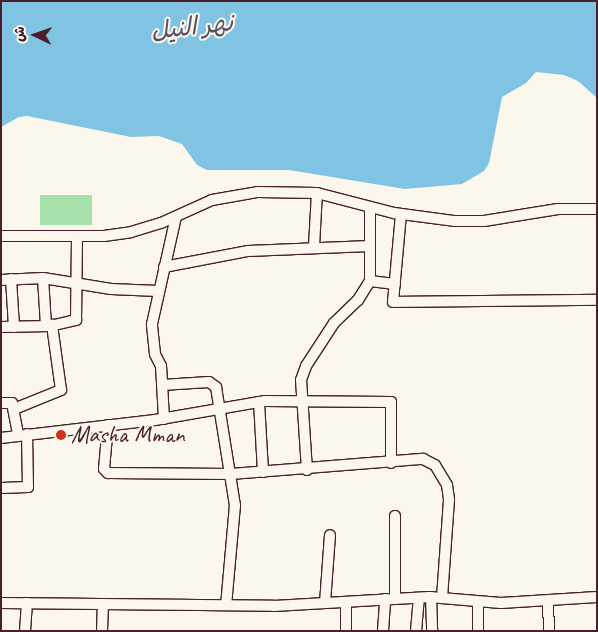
<!DOCTYPE html>
<html>
<head>
<meta charset="utf-8">
<style>
	body { margin:0 }
	#map { position:relative; width:598px; height:632px; overflow:hidden; background:#fbf7ec; font-family:Caveat,"Playpen Sans Arabic",sans-serif }
	div>[style] { position:absolute }
	.green>* { inset:0; background:#a6e2a9 }
	.water>* { inset:0; background:#81c3e2 }
	.roads { filter:drop-shadow(1px 0 #4a1f2b) drop-shadow(-1px 0 #4a1f2b) drop-shadow(0 1px #4a1f2b) drop-shadow(0 -1px #4a1f2b) }
	.minor>* { height:10px; margin:-5px; padding:0 5px; transform-origin:5px; border-radius:5px; background:#fbf7ec }
	.dots>* { width:14px; height:14px; translate:-50% -50%; box-sizing:border-box; border:2px solid #fbf7ec; border-radius:50% }
	span { translate:-50% -50%; white-space:nowrap; text-align:center; line-height:1.15; -webkit-text-stroke:4px #fbf7ec; paint-order:stroke }
	.poi-label { font-size:24px; color:#4a1f2b }
	.left { translate:0 -50%; text-align:left }
	.water-label { font-size:25px; color:#5a5062; font-style:italic }
	.frame { position:absolute; inset:0; border:2px solid #4a1f2b; pointer-events:none }
	.north { position:absolute; left:10px; top:10px; width:50px; height:50px; -webkit-text-stroke:4px #fbf7ec; paint-order:stroke; rotate:273deg; font-size:14px; font-weight:700; line-height:20px; text-align:center; color:#4a1f2b }
	.north::after { content:''; display:block; margin:auto; width:18px; height:22px; background:#4a1f2b; clip-path:polygon(50% 0,100% 100%,50% 72%,0 100%) }
</style>
</head>
<body>
<div id="map">
	<div class="green">
		<i style="clip-path:polygon(40px 195px,92px 195px,92px 225px,40px 225px)"></i>
	</div>
	<div class="water">
		<i style="clip-path:polygon(1px 1px,597px 1px,597px 98px,578px 81px,564px 75px,536px 72px,526px 83px,502px 97px,489px 163px,484px 171px,462px 184px,405px 189px,289px 170px,207px 170px,197px 165px,182px 144px,159px 136px,131px 137px,27px 116px,19px 117px,1px 127px)"></i>
	</div>
	<div class="roads">
		<div class="minor">
			<i style="left:401px;top:214px;width:88px;rotate:95.2deg"></i>
			<i style="left:393px;top:302px;width:204px;rotate:-0.6deg"></i>
			<i style="left:1px;top:236px;width:103px"></i>
			<i style="left:104px;top:236px;width:27px;rotate:-8deg"></i>
			<i style="left:131px;top:232px;width:31px;rotate:-17deg"></i>
			<i style="left:161px;top:223px;width:56px;rotate:-24.3deg"></i>
			<i style="left:212px;top:200px;width:47px;rotate:-9.9deg"></i>
			<i style="left:258px;top:192px;width:59px;rotate:1deg"></i>
			<i style="left:317px;top:193px;width:80px;rotate:14.6deg"></i>
			<i style="left:394px;top:213px;width:62px;rotate:7.5deg"></i>
			<i style="left:455px;top:221px;width:29px"></i>
			<i style="left:484px;top:221px;width:75px;rotate:-9.2deg"></i>
			<i style="left:558px;top:209px;width:39px"></i>
			<i style="left:314px;top:246px;width:53px;rotate:-86.8deg"></i>
			<i style="left:164px;top:267px;width:86px;rotate:-10.8deg"></i>
			<i style="left:248px;top:251px;width:122px;rotate:-2.3deg"></i>
			<i style="left:43px;top:278px;width:48px;rotate:86.4deg"></i>
			<i style="left:11px;top:279px;width:48px;rotate:86.4deg"></i>
			<i style="left:1px;top:280px;width:42px;rotate:-2.7deg"></i>
			<i style="left:43px;top:278px;width:69px;rotate:9.2deg"></i>
			<i style="left:111px;top:289px;width:47px;rotate:2.4deg"></i>
			<i style="left:370px;top:281px;width:25px;rotate:7deg"></i>
			<i style="left:1px;top:327px;width:49px;rotate:-1.2deg"></i>
			<i style="left:50px;top:326px;width:27px;rotate:-13deg"></i>
			<i style="left:76px;top:320px;width:84px;rotate:-89.3deg"></i>
			<i style="left:162px;top:385px;width:47px;rotate:-3.7deg"></i>
			<i style="left:209px;top:382px;width:9px;rotate:36deg"></i>
			<i style="left:216px;top:387px;width:120px;rotate:80.9deg"></i>
			<i style="left:235px;top:505px;width:100px;rotate:95.1deg"></i>
			<i style="left:259px;top:402px;width:70px;rotate:86.7deg"></i>
			<i style="left:1px;top:403px;width:11px"></i>
			<i style="left:12px;top:403px;width:33px;rotate:79deg"></i>
			<i style="left:14px;top:409px;width:51px;rotate:-22deg"></i>
			<i style="left:61px;top:390px;width:66px;rotate:-97.9deg"></i>
			<i style="left:164px;top:419px;width:53px;rotate:-93.2deg"></i>
			<i style="left:161px;top:366px;width:13px;rotate:-117deg"></i>
			<i style="left:155px;top:354px;width:30px;rotate:-96deg"></i>
			<i style="left:152px;top:324px;width:110px;rotate:-77.4deg"></i>
			<i style="left:108px;top:425px;width:44px;rotate:95.2deg"></i>
			<i style="left:104px;top:469px;width:6px;rotate:45deg"></i>
			<i style="left:108px;top:473px;width:123px;rotate:0.5deg"></i>
			<i style="left:231px;top:474px;width:193px;rotate:-4.5deg"></i>
			<i style="left:423px;top:459px;width:13px;rotate:27deg"></i>
			<i style="left:435px;top:465px;width:23px;rotate:59deg"></i>
			<i style="left:447px;top:485px;width:15px;rotate:82deg"></i>
			<i style="left:449px;top:500px;width:97px;rotate:94.1deg"></i>
			<i style="left:1px;top:438px;width:155px;rotate:-6.7deg"></i>
			<i style="left:155px;top:420px;width:112px;rotate:-9.8deg"></i>
			<i style="left:265px;top:401px;width:126px;rotate:0.5deg"></i>
			<i style="left:391px;top:402px;width:61px;rotate:90deg"></i>
			<i style="left:307px;top:470px;width:90px;rotate:-93.8deg"></i>
			<i style="left:301px;top:380px;width:15px;rotate:-70deg"></i>
			<i style="left:306px;top:366px;width:51px;rotate:-56.9deg"></i>
			<i style="left:334px;top:323px;width:33px;rotate:-44deg"></i>
			<i style="left:358px;top:300px;width:22px;rotate:-58deg"></i>
			<i style="left:370px;top:281px;width:74px;rotate:-90deg"></i>
			<i style="left:1px;top:488px;width:27px;rotate:-2deg"></i>
			<i style="left:28px;top:487px;width:53px;rotate:-91.1deg"></i>
			<i style="left:431px;top:597px;width:34px;rotate:88deg"></i>
			<i style="left:395px;top:599px;width:83px;rotate:-90deg"></i>
			<i style="left:346px;top:602px;width:29px;rotate:90deg"></i>
			<i style="left:548px;top:602px;width:29px;rotate:88deg"></i>
			<i style="left:1px;top:603px;width:273px;rotate:0.6deg"></i>
			<i style="left:274px;top:606px;width:155px;rotate:-3.3deg"></i>
			<i style="left:429px;top:597px;width:72px;rotate:4.8deg"></i>
			<i style="left:501px;top:603px;width:96px;rotate:-3.6deg"></i>
			<i style="left:325px;top:603px;width:68px;rotate:-85.8deg"></i>
			<i style="left:25px;top:631px;width:28px;rotate:-86deg"></i>
			<i style="left:102px;top:631px;width:26px;rotate:-88deg"></i>
			<i style="left:383px;top:631px;width:32px;rotate:-86deg"></i>
			<i style="left:416px;top:631px;width:33px;rotate:-85deg"></i>
			<i style="left:478px;top:631px;width:29px;rotate:-90deg"></i>
		</div>
	</div>
	<div class="dots">
		<i style="left:61px;top:435px;background:#c8321e"></i>
	</div>
	<div class="poi-label">
		<span class="left" style="left:71px;top:435px">Masha Mman</span>
	</div>
	<div class="water-label">
		<span style="left:192px;top:27px;rotate:-6deg">نهر النيل</span>
	</div>
	<div class="frame"></div>
	<div class="north">ش</div>
</div>
</body>
</html>
